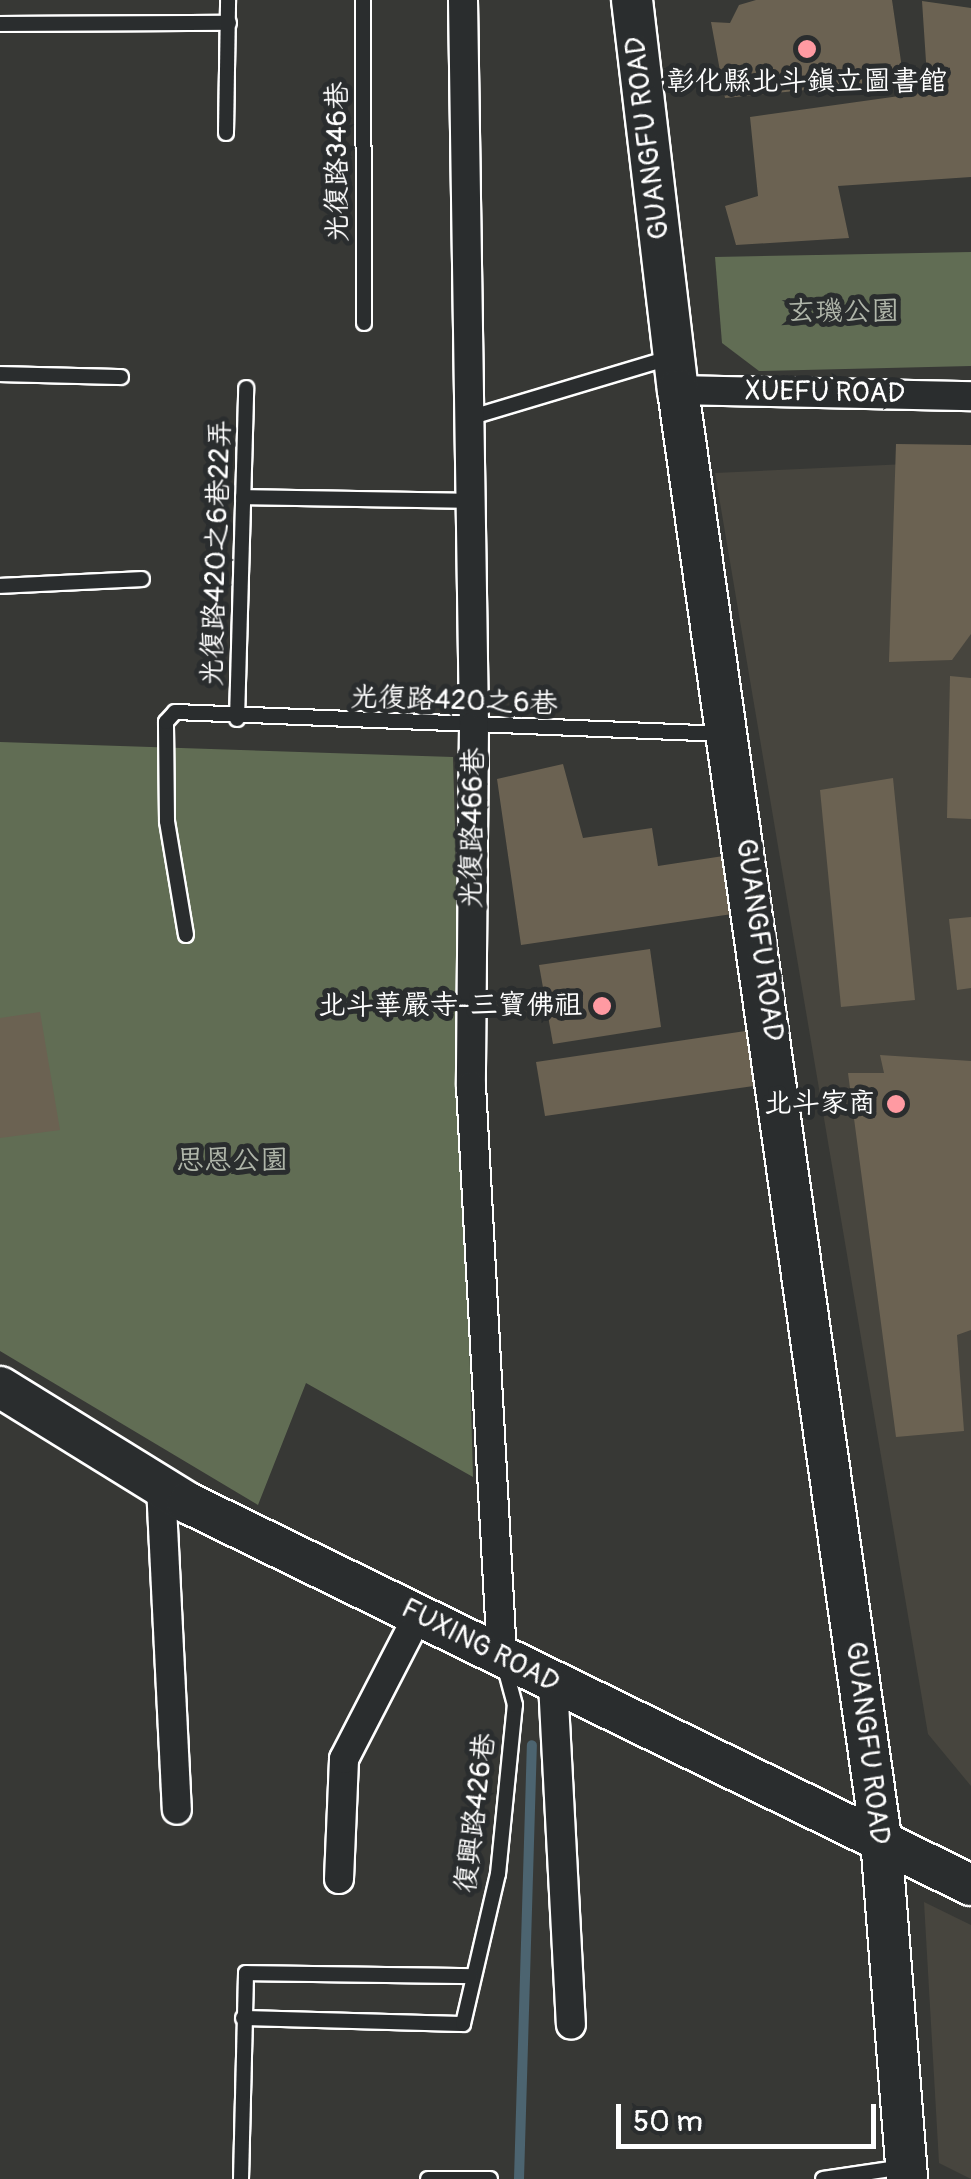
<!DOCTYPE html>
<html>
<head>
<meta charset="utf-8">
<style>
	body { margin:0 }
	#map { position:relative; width:971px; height:2179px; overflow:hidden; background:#373835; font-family:Pangolin,"LXGW WenKai TC",sans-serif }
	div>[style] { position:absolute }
	.built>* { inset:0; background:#47453e }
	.green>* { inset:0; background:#616d54 }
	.stream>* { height:10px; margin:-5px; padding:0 5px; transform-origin:5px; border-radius:5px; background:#4c6470 }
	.building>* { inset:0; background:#6b6252 }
	.roads { filter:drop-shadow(2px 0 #fff) drop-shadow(-2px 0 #fff) drop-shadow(0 2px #fff) drop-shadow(0 -2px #fff) }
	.lane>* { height:14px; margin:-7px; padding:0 7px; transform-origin:7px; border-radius:7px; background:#2a2d2e }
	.street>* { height:28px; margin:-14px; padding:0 14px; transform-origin:14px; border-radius:14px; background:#2a2d2e }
	.secondary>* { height:40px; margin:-20px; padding:0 20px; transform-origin:20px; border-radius:20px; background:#2a2d2e }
	.dots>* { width:28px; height:28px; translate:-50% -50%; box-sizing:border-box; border:5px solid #2a2d2e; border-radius:50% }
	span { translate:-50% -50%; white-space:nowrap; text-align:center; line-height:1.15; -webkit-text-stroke:10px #2a2d2e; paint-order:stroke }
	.poi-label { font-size:28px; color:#fff }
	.right { translate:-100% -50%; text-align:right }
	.street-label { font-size:28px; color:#fff }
	.park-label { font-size:28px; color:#b0b6aa }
	.scale { position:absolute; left:616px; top:2104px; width:260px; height:45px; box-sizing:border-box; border:5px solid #fff; border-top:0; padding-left:12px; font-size:30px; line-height:35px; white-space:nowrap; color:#fff; -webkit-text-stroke:8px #2a2d2e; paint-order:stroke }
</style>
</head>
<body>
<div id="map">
	<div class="built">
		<i style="clip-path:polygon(971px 461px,971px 1786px,928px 1734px,715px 473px)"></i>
		<i style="clip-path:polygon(924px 1902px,971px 1925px,971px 2179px,939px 2163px)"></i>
	</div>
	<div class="green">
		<i style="clip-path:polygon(971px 252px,971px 366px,759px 371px,722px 343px,715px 257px)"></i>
		<i style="clip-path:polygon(0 742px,453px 757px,473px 1477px,306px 1383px,258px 1505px,0 1351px)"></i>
	</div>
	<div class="stream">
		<i style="left:519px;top:2179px;width:434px;rotate:-88.3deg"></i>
	</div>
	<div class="building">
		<i style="clip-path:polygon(756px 0,892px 0,904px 82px,829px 90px,824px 76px,807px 75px,806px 90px,725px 98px,711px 22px,730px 23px,739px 5px)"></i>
		<i style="clip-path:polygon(922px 1px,971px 8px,971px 177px,838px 186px,849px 238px,736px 245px,725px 206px,758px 196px,750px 117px,928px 92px)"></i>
		<i style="clip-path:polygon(896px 444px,971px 445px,971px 634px,952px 660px,889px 662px)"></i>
		<i style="clip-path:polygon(950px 676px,971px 678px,971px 819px,947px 818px)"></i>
		<i style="clip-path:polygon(563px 764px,583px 838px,652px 828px,658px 866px,730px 855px,739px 913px,521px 945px,497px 779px)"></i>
		<i style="clip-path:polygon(893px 778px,915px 1000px,841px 1007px,820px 790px)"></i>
		<i style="clip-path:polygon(971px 917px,971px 988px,957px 990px,949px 919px)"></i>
		<i style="clip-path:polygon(650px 949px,661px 1027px,553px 1044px,539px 965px)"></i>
		<i style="clip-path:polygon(40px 1012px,60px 1130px,0 1138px,0 1018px)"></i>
		<i style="clip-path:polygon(759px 1029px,767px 1084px,545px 1116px,536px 1062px)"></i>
		<i style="clip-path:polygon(880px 1055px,971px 1061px,971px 1330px,957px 1335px,964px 1431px,896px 1437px,848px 1073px,884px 1073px)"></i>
	</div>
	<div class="roads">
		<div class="lane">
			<i style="left:363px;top:0;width:323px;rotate:89.8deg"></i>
			<i style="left:0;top:24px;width:229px;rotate:-0.3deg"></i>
			<i style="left:226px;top:133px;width:133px;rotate:-89.1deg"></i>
			<i style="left:0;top:374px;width:121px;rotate:1.4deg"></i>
			<i style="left:472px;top:417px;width:209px;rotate:-16.7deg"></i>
			<i style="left:243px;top:497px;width:228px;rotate:1deg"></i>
			<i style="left:0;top:586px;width:142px;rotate:-2.8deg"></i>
			<i style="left:237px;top:719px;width:331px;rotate:-88.4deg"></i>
			<i style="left:186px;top:935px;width:116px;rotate:-99.5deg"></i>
			<i style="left:167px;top:821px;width:99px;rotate:-90.6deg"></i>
			<i style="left:166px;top:722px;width:13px;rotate:-48deg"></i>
			<i style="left:175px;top:712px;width:550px;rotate:2.29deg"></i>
			<i style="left:243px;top:2018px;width:220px;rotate:1.6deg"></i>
			<i style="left:463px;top:2024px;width:154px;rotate:-76.9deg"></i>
			<i style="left:498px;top:1874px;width:170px;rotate:-84.3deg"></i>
			<i style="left:515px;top:1705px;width:39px;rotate:-105deg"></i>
			<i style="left:241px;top:2179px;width:206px;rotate:-88.6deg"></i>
			<i style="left:246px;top:1973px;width:225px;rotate:0.8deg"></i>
			<i style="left:428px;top:2179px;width:62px"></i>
			<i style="left:823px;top:2179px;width:82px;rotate:-8.4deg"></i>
		</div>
		<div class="street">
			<i style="left:463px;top:0;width:726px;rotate:89.13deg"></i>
			<i style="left:474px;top:726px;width:360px;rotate:90.5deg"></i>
			<i style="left:471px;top:1086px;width:571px;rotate:86.89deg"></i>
			<i style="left:678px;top:390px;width:293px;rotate:1.2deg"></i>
			<i style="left:161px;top:1486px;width:324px;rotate:87.2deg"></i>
			<i style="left:553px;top:1683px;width:342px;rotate:87deg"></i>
			<i style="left:339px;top:1879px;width:120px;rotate:-87.6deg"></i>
			<i style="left:344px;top:1759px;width:163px;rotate:-62.7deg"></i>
		</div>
		<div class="secondary">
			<i style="left:632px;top:0;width:393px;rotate:83.3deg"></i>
			<i style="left:678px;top:390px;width:1463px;rotate:82.02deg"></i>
			<i style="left:881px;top:1839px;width:341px;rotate:85.6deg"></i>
			<i style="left:0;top:1387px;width:221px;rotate:31.7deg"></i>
			<i style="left:188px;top:1503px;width:871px;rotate:26.01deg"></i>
		</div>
	</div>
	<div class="dots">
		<i style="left:807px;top:49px;background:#ff9aa2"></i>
		<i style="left:602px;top:1006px;background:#ff9aa2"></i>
		<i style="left:896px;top:1104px;background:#ff9aa2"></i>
	</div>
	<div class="poi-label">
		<span style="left:807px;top:82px">彰化縣北斗鎮立圖書館</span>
		<span class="right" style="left:582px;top:1006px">北斗華嚴寺-三寶佛祖</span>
		<span class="right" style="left:876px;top:1104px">北斗家商</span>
	</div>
	<div class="street-label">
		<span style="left:648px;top:138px;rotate:-97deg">GUANGFU ROAD</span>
		<span style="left:338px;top:162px;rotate:-90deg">光復路346巷</span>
		<span style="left:825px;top:393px;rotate:1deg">XUEFU ROAD</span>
		<span style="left:217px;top:553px;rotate:-88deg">光復路420之6巷22弄</span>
		<span style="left:454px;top:701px;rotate:2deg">光復路420之6巷</span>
		<span style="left:473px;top:828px;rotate:-89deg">光復路466巷</span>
		<span style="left:759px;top:940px;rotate:82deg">GUANGFU ROAD</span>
		<span style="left:480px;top:1646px;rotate:27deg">FUXING ROAD</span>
		<span style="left:867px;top:1743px;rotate:83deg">GUANGFU ROAD</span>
		<span style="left:476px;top:1813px;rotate:-83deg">復興路426巷</span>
	</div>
	<div class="park-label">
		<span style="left:843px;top:312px">玄璣公園</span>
		<span style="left:232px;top:1161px">思恩公園</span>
	</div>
	<div class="scale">50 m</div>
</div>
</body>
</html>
